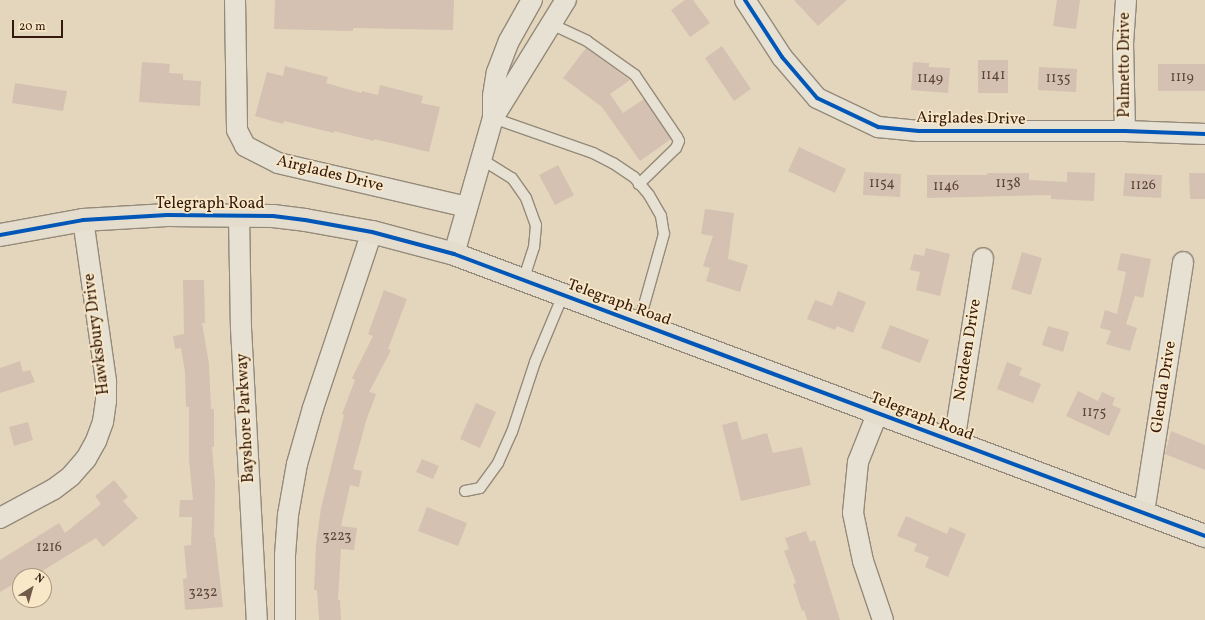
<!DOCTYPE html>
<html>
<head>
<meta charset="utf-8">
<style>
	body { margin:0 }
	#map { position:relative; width:1205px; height:620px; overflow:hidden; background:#e4d6bc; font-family:Vollkorn,serif }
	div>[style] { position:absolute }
	.building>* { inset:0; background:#d4c1b1 }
	.roads { filter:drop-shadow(1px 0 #958a7a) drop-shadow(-1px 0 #958a7a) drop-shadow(0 1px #958a7a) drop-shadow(0 -1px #958a7a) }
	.lane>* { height:10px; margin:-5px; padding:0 5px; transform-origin:5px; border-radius:5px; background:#e7e1d4 }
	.street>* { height:20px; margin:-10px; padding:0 10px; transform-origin:10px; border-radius:10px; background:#e7e1d4 }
	.primary>* { height:22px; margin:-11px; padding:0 11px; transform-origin:11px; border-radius:11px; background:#e4dccc }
	.cycleway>* { height:4px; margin:-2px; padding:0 2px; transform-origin:2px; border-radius:2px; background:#0057b8 }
	span { translate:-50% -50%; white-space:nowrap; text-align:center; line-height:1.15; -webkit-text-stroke:3.5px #f8e8c8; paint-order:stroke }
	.number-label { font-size:14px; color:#5e4436 }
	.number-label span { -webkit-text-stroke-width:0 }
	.street-label { font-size:16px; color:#35190c }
	.north { position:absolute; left:12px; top:568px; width:40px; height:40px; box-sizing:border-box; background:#f8e8c8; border:1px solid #aa957d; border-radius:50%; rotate:37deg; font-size:11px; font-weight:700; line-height:16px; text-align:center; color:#35190c }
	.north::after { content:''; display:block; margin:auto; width:14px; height:18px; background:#725b4a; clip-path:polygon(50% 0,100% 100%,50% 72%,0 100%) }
	.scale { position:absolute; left:12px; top:20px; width:51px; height:18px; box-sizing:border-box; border:2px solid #35190c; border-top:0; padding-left:5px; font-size:12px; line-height:14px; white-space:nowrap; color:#35190c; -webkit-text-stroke:3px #f8e8c8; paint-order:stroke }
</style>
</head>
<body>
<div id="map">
	<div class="building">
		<i style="clip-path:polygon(275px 0,454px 0,453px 30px,353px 28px,353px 31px,274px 29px)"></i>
		<i style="clip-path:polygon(685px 0,693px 0,710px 23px,690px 37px,671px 10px)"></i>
		<i style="clip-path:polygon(794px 0,847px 0,818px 26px)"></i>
		<i style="clip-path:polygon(1057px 0,1080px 0,1076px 29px,1053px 26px)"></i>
		<i style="clip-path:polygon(722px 46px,751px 89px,734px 101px,705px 58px)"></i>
		<i style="clip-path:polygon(586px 48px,630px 80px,610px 94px,623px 113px,644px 99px,671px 139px,640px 161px,602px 107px,563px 78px)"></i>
		<i style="clip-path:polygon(978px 60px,1008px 60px,1008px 93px,978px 93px)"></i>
		<i style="clip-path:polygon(142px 62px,170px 64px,169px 73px,183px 74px,183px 80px,201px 81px,200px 106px,139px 102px)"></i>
		<i style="clip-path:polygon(913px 62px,929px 63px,929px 67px,950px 68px,948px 93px,911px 90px)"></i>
		<i style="clip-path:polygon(1158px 64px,1205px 64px,1205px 91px,1158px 91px)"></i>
		<i style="clip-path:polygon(285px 66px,328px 77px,326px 83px,361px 93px,362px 91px,378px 95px,380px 85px,423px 96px,421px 103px,440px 107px,429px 152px,374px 139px,374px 141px,334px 131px,334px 133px,284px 121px,283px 124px,255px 116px,267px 72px,283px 76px)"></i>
		<i style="clip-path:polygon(1039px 67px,1077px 69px,1076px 92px,1038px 90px)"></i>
		<i style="clip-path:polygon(15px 83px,67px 91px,63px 111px,12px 103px)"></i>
		<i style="clip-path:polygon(799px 147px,846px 169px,835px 193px,788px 171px)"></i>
		<i style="clip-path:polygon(558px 165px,574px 195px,555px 205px,539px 175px)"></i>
		<i style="clip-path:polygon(864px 172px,901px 174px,900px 197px,863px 195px)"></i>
		<i style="clip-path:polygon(1067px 172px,1095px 173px,1094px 201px,1051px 199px,1051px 195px,927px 198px,927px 175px,987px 175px,987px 173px,1029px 173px,1029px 180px,1067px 182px)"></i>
		<i style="clip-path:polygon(1125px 173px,1162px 175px,1161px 198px,1123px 196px)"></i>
		<i style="clip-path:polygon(1189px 173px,1205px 173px,1205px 199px,1190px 199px)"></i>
		<i style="clip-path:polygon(705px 209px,734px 213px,728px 259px,748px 265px,740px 292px,706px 281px,710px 268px,703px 266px,713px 236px,701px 234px)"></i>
		<i style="clip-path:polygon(926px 248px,950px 254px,940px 296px,916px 290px,920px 272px,910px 270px,914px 254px,924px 256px)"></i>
		<i style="clip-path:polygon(1022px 252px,1042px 258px,1031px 295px,1011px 289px)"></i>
		<i style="clip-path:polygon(1121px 253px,1151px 259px,1143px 298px,1135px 296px,1126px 324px,1137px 328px,1130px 351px,1106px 344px,1111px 331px,1100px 328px,1105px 310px,1117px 314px,1126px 272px,1117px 270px)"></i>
		<i style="clip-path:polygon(183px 280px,204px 280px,205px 323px,202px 323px,209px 364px,211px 409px,214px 409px,214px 447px,212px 447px,215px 484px,214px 537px,215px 537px,223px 607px,185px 610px,183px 579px,187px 578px,184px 546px,191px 545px,192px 517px,179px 517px,180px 500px,193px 500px,189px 460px,189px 407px,186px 407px,185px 372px,181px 348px,175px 349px,173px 336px,184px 334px)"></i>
		<i style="clip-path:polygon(384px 290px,407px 299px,388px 349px,391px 350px,369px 392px,376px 394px,366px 421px,353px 469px,362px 471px,359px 487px,350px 485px,341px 526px,357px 528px,354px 550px,341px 549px,338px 600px,340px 600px,341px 620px,319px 620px,317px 590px,314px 590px,316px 545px,321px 508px,344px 415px,342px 414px,355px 380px,352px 378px,373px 336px,368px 334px)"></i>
		<i style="clip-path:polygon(838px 291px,866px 302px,853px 333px,837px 326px,835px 330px,807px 319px,815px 300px,832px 306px)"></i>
		<i style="clip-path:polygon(890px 325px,929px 340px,920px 363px,881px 348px)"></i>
		<i style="clip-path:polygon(1048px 326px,1069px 332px,1063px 352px,1042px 345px)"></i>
		<i style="clip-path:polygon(20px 361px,23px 372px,30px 370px,35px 382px,0 393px,0 368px)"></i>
		<i style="clip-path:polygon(1007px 362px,1022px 368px,1019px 375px,1041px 384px,1033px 403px,997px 389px)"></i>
		<i style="clip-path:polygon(1078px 391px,1098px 401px,1102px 392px,1115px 398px,1112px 405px,1121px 409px,1109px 436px,1066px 416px)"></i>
		<i style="clip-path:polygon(476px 403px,496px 412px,480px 448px,460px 439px)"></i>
		<i style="clip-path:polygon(737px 421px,742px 440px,767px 433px,773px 453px,802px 447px,811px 485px,741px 501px,722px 425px)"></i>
		<i style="clip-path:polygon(28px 422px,33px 440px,14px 446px,9px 427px)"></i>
		<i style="clip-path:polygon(1171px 431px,1205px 445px,1205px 470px,1165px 454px)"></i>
		<i style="clip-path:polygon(422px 459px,439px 466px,433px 479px,416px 472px)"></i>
		<i style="clip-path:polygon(114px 480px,128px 497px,123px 501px,138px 518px,103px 547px,96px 538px,39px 573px,37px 569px,26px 576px,20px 576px,20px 580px,0 592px,0 560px,59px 523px,65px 533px,101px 504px,95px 496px)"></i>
		<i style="clip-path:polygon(427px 507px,467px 523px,458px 546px,418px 531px)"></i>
		<i style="clip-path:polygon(906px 516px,947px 534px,950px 527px,966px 534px,948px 577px,925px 567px,929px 557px,914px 551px,917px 544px,897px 536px)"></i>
		<i style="clip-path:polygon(806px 531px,810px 542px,815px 540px,840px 620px,807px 620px,804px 610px,802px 611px,793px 584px,796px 583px,784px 551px,789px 549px,785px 538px)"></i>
	</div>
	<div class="roads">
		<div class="lane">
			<i style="left:551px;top:24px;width:40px;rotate:25deg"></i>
			<i style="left:587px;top:41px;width:59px;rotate:35.3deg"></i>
			<i style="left:635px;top:75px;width:75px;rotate:55.9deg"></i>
			<i style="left:677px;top:137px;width:4px;rotate:63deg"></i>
			<i style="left:679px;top:141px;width:8px;rotate:113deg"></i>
			<i style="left:676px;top:148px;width:52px;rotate:135.8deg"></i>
			<i style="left:493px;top:118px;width:106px;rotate:19.3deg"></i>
			<i style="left:593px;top:153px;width:22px;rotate:27deg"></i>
			<i style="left:613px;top:163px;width:25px;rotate:34deg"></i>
			<i style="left:634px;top:177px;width:23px;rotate:50deg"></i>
			<i style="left:649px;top:195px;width:24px;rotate:60deg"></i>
			<i style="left:661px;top:216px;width:18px;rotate:81deg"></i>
			<i style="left:664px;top:234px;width:92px;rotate:105.7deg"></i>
			<i style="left:481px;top:159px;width:36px;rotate:32deg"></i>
			<i style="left:512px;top:178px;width:24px;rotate:55deg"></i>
			<i style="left:526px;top:198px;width:29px;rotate:70deg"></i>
			<i style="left:536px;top:225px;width:22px;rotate:95deg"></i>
			<i style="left:534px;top:247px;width:35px;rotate:108deg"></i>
			<i style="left:465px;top:491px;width:15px;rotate:-11deg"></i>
			<i style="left:480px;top:488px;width:31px;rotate:-54deg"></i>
			<i style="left:498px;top:463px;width:34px;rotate:-66deg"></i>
			<i style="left:512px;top:432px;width:74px;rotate:-71.8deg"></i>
			<i style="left:535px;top:362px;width:73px;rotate:-67.3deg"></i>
		</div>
		<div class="street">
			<i style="left:235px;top:0;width:130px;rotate:89.1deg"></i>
			<i style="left:237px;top:130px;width:18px;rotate:63deg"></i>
			<i style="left:245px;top:146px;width:37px;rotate:27deg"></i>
			<i style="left:278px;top:163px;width:194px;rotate:13.1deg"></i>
			<i style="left:745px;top:0;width:68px;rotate:57deg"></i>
			<i style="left:782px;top:57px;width:54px;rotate:49.5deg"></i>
			<i style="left:817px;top:98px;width:68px;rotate:25.4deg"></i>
			<i style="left:878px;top:127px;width:41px;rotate:5.6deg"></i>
			<i style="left:919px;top:131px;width:206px"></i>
			<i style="left:1125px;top:131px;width:80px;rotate:2.1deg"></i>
			<i style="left:493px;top:116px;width:20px;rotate:-90deg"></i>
			<i style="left:493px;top:96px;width:24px;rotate:-81deg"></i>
			<i style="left:497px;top:72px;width:33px;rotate:-69deg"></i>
			<i style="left:509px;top:41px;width:47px;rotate:-60.7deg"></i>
			<i style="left:1125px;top:131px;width:87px;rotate:-91.3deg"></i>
			<i style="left:1123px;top:44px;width:44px;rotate:-86.1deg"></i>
			<i style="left:239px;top:215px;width:113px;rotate:89deg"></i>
			<i style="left:241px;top:328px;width:292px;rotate:86.9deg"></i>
			<i style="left:454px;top:254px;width:141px;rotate:-74deg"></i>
			<i style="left:493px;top:118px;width:139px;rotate:-58.3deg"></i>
			<i style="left:878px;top:412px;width:54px;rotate:111.8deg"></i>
			<i style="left:858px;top:462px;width:51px;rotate:95.6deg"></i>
			<i style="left:853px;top:513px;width:49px;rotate:78.2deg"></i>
			<i style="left:863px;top:561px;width:62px;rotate:71.3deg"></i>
			<i style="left:954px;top:442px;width:186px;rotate:-81deg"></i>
			<i style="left:1144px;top:512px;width:253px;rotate:-81.1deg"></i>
			<i style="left:0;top:518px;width:61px;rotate:-28.2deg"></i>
			<i style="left:54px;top:489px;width:21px;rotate:-37deg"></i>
			<i style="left:71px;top:476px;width:23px;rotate:-49deg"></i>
			<i style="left:86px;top:459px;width:21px;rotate:-61deg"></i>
			<i style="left:96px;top:441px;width:20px;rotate:-70deg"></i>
			<i style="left:103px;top:422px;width:21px;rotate:-82deg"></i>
			<i style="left:106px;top:401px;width:20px;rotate:-90deg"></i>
			<i style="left:106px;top:381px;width:163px;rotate:-98.1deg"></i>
			<i style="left:285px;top:620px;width:65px;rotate:-90deg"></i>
			<i style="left:285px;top:555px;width:40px;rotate:-85.7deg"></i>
			<i style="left:288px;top:515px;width:52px;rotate:-80deg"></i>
			<i style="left:297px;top:464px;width:58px;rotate:-74.1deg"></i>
			<i style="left:313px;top:408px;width:186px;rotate:-71.5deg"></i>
		</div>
		<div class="primary">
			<i style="left:0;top:235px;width:84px;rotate:-10.2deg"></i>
			<i style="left:83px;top:220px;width:84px;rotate:-3.4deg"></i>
			<i style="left:167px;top:215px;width:106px;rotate:0.5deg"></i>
			<i style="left:273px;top:216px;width:32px;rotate:7deg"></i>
			<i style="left:305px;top:220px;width:68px;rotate:10.2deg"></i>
			<i style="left:372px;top:232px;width:85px;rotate:15deg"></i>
			<i style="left:454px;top:254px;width:802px;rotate:20.58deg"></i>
		</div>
	</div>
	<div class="cycleway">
		<i style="left:745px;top:0;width:68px;rotate:57deg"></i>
		<i style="left:782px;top:57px;width:54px;rotate:49.5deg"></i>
		<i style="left:817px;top:98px;width:68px;rotate:25.4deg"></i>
		<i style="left:878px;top:127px;width:41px;rotate:5.6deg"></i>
		<i style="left:919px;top:131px;width:206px"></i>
		<i style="left:1125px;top:131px;width:80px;rotate:2.1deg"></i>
		<i style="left:0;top:235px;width:84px;rotate:-10.2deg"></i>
		<i style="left:83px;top:220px;width:84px;rotate:-3.4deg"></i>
		<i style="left:167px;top:215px;width:106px;rotate:0.5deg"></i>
		<i style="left:273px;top:216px;width:32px;rotate:7deg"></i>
		<i style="left:305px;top:220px;width:68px;rotate:10.2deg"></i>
		<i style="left:372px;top:232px;width:85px;rotate:15deg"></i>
		<i style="left:454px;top:254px;width:802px;rotate:20.58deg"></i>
	</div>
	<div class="number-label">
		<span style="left:993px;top:76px">1141</span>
		<span style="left:1182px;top:78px">1119</span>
		<span style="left:930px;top:79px">1149</span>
		<span style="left:1058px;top:79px">1135</span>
		<span style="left:882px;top:184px">1154</span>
		<span style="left:1008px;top:184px">1138</span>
		<span style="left:1143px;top:186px">1126</span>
		<span style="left:946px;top:187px">1146</span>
		<span style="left:1094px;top:413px">1175</span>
		<span style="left:337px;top:537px">3223</span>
		<span style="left:49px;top:548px">1216</span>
		<span style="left:203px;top:593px">3232</span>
	</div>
	<div class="street-label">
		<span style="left:1125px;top:65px;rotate:-90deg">Palmetto Drive</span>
		<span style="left:971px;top:119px;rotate:1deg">Airglades Drive</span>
		<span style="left:330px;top:174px;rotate:14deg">Airglades Drive</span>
		<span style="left:210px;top:204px">Telegraph Road</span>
		<span style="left:619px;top:303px;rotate:20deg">Telegraph Road</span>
		<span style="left:97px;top:334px;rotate:-97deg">Hawksbury Drive</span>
		<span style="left:968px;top:350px;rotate:-81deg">Nordeen Drive</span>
		<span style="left:1164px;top:387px;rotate:-81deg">Glenda Drive</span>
		<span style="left:922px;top:417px;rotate:21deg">Telegraph Road</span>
		<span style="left:246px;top:418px;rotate:-93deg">Bayshore Parkway</span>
	</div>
	<div class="north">N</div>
	<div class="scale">20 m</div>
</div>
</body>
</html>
